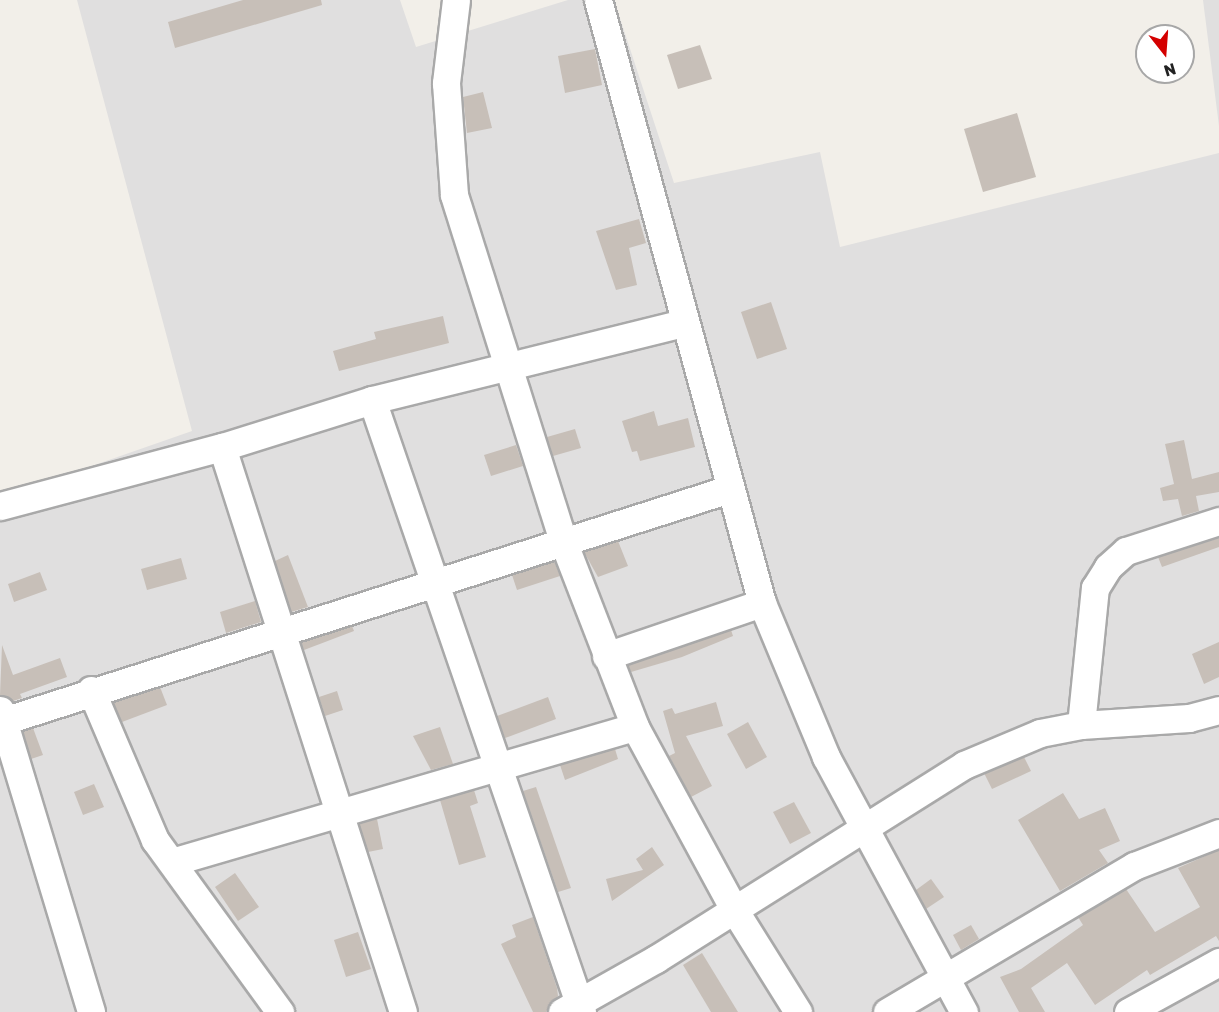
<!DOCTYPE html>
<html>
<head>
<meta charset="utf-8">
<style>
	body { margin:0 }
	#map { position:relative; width:1219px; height:1012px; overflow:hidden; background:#f2efe9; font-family:Rubik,sans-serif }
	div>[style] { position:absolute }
	.residential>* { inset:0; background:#e0dfdf }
	.building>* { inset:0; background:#c7bfb8 }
	.roads { filter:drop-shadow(2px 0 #a9a9a9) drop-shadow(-2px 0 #a9a9a9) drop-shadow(0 2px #a9a9a9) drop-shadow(0 -2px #a9a9a9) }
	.minor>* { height:27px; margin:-13.5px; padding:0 13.5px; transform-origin:13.5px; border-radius:13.5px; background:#fff }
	span { translate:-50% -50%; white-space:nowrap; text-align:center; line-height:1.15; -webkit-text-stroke:6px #fff; paint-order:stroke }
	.north { position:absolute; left:1135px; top:24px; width:60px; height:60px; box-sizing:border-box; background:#fff; border:2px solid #a7a7a7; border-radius:50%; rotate:163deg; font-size:16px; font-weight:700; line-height:24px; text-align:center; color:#222 }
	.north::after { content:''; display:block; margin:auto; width:21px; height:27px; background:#d40000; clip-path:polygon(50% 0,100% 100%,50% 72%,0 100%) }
</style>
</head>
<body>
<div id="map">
	<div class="residential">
		<i style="clip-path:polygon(77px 0,400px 0,416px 47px,568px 0,614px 0,674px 183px,820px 152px,840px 247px,1219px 153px,1219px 1012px,0 1012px,0 498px,192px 431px)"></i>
		<i style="clip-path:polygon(1203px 0,1219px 0,1219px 126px)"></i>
	</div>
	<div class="building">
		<i style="clip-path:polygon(243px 0,321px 0,322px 5px,175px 48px,168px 22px)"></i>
		<i style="clip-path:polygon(700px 45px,712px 79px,678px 89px,667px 55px)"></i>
		<i style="clip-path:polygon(595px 49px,602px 85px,565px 93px,558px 56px)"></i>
		<i style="clip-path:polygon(483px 92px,492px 128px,467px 133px,463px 97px)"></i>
		<i style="clip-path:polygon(1017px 113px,1036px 177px,983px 192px,964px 129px)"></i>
		<i style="clip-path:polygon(639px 219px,646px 243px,629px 248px,637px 285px,616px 290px,596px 231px)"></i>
		<i style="clip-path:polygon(771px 302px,787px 349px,757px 359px,741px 312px)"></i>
		<i style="clip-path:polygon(443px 316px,449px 343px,339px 371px,333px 351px,376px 339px,374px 332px)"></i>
		<i style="clip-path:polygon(654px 411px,658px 426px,688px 418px,695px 447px,640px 461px,637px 451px,632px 452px,622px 421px)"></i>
		<i style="clip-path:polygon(575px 429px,581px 448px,553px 456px,547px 437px)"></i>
		<i style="clip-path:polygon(1184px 440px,1192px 479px,1219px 472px,1219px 492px,1196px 496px,1199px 511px,1182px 516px,1178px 499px,1163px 501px,1160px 488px,1174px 484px,1165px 444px)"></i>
		<i style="clip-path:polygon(516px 445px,523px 466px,491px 476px,484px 455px)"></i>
		<i style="clip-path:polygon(1219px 538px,1219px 547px,1162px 567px,1158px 557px)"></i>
		<i style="clip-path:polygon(618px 541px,628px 566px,598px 577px,584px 552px)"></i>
		<i style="clip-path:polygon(288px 555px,308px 607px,291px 612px,275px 561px)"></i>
		<i style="clip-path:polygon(181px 558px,187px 579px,147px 590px,141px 569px)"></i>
		<i style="clip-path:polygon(554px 561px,560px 576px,517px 590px,512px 575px)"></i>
		<i style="clip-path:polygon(40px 572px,47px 590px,14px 602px,8px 584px)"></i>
		<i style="clip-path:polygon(255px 601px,261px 622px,226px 633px,220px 612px)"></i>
		<i style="clip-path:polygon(352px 626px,354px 631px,304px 650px,301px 642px)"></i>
		<i style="clip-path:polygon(731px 630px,733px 636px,682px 657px,631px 672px,628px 665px)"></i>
		<i style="clip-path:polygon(1219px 642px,1219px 677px,1204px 684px,1192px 654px)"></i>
		<i style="clip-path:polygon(2px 645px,13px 675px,60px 658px,67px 677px,20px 694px,22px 698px,13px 701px,0 695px)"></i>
		<i style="clip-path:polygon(160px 687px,167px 705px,122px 722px,113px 702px)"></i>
		<i style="clip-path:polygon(337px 691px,343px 710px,325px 716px,319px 697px)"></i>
		<i style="clip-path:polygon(548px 697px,556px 719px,505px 738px,497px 716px)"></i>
		<i style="clip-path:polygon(716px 702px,723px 726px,686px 736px,712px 786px,691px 797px,669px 756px,675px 753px,663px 711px,672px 708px,675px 714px)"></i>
		<i style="clip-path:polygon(748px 722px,767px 757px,746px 769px,727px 734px)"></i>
		<i style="clip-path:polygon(440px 727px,453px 764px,431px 770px,413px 736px)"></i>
		<i style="clip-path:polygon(33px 728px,43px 755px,31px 759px,23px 731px)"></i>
		<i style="clip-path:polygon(615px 749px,618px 759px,565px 780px,560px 765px)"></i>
		<i style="clip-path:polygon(1024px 757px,1031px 771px,992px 789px,984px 773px)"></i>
		<i style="clip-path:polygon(94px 784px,104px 807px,83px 815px,74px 792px)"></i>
		<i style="clip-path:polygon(536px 787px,571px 888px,558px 892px,523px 791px)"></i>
		<i style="clip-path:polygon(474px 790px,478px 803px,470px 806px,486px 857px,459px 865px,440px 800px)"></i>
		<i style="clip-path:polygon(1063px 793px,1079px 819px,1105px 808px,1120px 841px,1099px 850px,1108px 863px,1060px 891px,1018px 820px)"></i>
		<i style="clip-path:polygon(794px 802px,811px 833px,790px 844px,773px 812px)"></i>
		<i style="clip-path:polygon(377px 819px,383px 849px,368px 852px,359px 824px)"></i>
		<i style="clip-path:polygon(652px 847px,664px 865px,612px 901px,606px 879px,643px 870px,636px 859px)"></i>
		<i style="clip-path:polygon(1219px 850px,1219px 941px,1216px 936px,1150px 975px,1147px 970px,1095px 1005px,1067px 963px,1031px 988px,1045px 1012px,1019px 1012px,1000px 977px,1021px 969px,1083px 925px,1078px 917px,1126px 889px,1155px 932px,1200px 907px,1178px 868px)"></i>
		<i style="clip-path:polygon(235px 873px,259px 907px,238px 921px,215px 887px)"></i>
		<i style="clip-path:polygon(931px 879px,944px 897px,926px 909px,916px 890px)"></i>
		<i style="clip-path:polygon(533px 917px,557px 988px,558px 996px,546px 1012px,533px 1012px,501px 944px,516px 937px,512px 925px)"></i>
		<i style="clip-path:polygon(971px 925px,979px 939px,961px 950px,953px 935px)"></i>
		<i style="clip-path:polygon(358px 932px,371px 969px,346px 977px,334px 940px)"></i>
		<i style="clip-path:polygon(702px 953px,738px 1012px,711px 1012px,683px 965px)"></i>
	</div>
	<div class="roads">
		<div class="minor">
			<i style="left:456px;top:0;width:84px;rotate:96.9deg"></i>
			<i style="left:446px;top:83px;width:112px;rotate:85.9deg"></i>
			<i style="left:454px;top:195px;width:363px;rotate:72.5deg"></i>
			<i style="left:563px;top:541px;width:199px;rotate:68.8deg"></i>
			<i style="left:635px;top:727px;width:209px;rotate:61.5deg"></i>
			<i style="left:735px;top:911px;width:119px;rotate:58deg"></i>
			<i style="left:598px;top:0;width:625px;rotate:74.79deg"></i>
			<i style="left:762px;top:603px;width:167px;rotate:67.4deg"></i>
			<i style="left:826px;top:757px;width:290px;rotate:61.6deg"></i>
			<i style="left:372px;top:400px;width:647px;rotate:71.06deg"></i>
			<i style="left:222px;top:447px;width:593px;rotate:72.24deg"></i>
			<i style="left:0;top:506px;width:230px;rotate:-14.9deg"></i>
			<i style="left:222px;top:447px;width:157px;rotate:-17.4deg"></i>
			<i style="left:372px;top:400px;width:320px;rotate:-13.9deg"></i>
			<i style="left:606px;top:656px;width:165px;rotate:-18.8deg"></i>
			<i style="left:91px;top:690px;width:163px;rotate:66.9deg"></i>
			<i style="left:155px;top:840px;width:213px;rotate:54deg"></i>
			<i style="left:0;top:710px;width:315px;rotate:73.2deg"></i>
			<i style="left:0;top:722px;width:765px;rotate:-17.72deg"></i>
			<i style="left:1081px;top:725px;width:138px;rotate:-84.2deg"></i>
			<i style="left:1095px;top:588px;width:25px;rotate:-58deg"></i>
			<i style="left:1108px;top:567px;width:24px;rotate:-42deg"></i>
			<i style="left:1126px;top:551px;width:98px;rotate:-17.9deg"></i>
			<i style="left:172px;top:862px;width:482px;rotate:-16.3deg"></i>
			<i style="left:562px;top:1012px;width:108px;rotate:-29.4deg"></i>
			<i style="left:656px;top:959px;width:364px;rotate:-32.2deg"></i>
			<i style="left:964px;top:765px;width:82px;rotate:-22.8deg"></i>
			<i style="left:1040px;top:733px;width:42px;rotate:-11deg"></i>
			<i style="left:1081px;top:725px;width:108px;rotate:-3.7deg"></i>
			<i style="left:1189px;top:718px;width:31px;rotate:-15deg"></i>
			<i style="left:887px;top:1012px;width:287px;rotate:-30.6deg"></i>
			<i style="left:1134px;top:866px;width:91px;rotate:-21.2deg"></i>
			<i style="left:1128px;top:1012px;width:104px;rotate:-28.8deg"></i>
		</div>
	</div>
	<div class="north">N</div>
</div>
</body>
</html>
